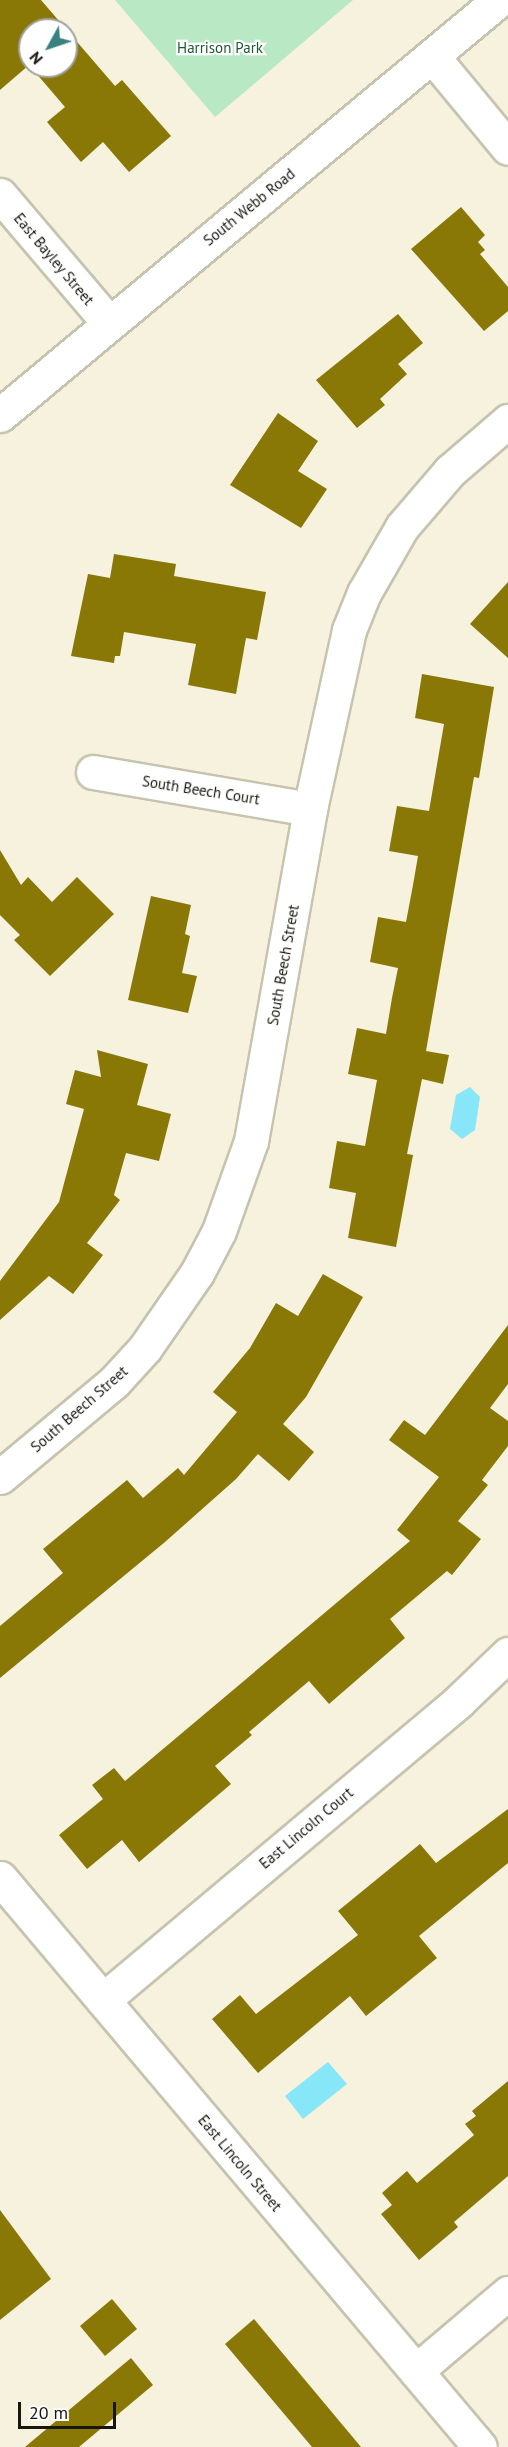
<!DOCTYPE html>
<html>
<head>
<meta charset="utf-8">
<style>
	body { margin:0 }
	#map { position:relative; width:508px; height:2447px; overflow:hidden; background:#f6f2de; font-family:"PT Sans",sans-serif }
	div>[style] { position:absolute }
	.green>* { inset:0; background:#b8e8c4 }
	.water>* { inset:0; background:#87e6f8 }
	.building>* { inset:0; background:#897806 }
	.roads { filter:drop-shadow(2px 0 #c6c3af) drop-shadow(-2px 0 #c6c3af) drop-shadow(0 2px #c6c3af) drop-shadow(0 -2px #c6c3af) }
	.minor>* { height:33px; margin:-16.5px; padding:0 16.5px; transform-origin:16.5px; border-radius:16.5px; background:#fff }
	.secondary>* { height:33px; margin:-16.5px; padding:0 16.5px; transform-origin:16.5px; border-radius:16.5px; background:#fff }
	span { translate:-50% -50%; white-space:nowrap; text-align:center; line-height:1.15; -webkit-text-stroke:4.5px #fff; paint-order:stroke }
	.park-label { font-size:15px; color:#1d5833 }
	.street-label { font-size:15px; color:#17160f }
	.north { position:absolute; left:18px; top:18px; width:60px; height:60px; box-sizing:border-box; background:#fff; border:2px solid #a2a29f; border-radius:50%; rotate:230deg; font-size:16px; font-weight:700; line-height:24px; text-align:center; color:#17160f }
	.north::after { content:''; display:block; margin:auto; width:21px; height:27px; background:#398180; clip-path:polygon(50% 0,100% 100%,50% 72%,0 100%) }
	.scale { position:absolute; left:18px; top:2402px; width:98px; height:27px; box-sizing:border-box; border:3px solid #17160f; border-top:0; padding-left:8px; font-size:18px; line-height:21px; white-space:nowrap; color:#17160f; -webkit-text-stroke:4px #fff; paint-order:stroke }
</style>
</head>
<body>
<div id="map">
	<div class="green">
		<i style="clip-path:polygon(115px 0,353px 0,215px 117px)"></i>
	</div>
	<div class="water">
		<i style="clip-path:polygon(470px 1087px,480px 1097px,475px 1130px,462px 1139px,450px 1129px,456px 1095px)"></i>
		<i style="clip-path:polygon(328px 2062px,347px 2084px,303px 2119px,285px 2096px)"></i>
	</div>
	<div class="building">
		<i style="clip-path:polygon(evenodd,0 0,41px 0,115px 86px,122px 80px,171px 136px,129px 172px,103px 142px,81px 162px,47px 122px,65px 107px,29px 65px,0 90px,0 0,30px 30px,66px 30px,66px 66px,30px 66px,30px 30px)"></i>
		<i style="clip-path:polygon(461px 207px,485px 235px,478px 242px,485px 250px,480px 254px,508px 287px,508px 311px,484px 331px,411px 249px)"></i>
		<i style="clip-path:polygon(398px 314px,423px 343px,398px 364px,407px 374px,380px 399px,385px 405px,357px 428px,316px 380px)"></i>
		<i style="clip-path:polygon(278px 413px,318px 441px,298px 471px,327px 489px,301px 528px,230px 485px)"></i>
		<i style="clip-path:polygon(114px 554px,176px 564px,174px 576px,266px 592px,257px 640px,246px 638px,236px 694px,188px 685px,196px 644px,124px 632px,120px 656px,115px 656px,114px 663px,71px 656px,88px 574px,110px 578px)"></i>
		<i style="clip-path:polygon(508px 582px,508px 658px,470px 624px)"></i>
		<i style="clip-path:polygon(422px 674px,494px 687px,479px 778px,474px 777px,426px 1051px,449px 1055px,443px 1084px,422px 1079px,407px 1154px,413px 1155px,396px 1247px,348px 1238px,356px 1193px,329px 1188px,337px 1141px,365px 1146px,377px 1080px,348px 1074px,357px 1028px,386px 1034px,392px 998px,398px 968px,370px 962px,378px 917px,406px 922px,413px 885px,418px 856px,389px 851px,397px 806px,429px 811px,444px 724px,415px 718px)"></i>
		<i style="clip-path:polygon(0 850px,21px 885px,28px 877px,52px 902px,77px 877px,114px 914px,50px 976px,14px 940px,20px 935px,0 915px)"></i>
		<i style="clip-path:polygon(151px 896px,191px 905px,185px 934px,190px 936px,182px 973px,197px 976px,188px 1013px,128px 1000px)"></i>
		<i style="clip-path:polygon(97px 1050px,148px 1064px,137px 1105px,171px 1114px,159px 1161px,126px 1153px,114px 1195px,120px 1200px,87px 1243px,103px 1255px,73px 1294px,49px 1276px,0 1320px,0 1281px,59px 1202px,84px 1109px,66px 1104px,75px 1070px,101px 1077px)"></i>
		<i style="clip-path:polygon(323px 1274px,363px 1297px,306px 1397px,283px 1424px,314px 1452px,289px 1481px,258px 1454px,236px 1479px,165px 1542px,0 1678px,0 1626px,63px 1573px,43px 1549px,127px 1480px,143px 1498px,178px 1468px,184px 1475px,237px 1412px,213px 1392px,250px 1348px,276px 1303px,298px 1316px)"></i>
		<i style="clip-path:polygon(508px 1325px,508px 1384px,490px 1408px,508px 1421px,508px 1446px,482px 1480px,488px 1485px,458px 1521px,481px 1539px,452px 1575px,447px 1571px,390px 1619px,405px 1638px,329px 1704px,309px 1681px,249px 1732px,252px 1735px,215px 1766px,231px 1784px,139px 1862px,122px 1840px,87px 1869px,59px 1835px,103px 1799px,92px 1785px,114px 1768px,125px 1781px,410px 1541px,397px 1530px,439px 1477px,389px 1440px,404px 1420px,425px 1435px)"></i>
		<i style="clip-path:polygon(508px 1809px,508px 1863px,419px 1936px,437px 1958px,366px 2016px,350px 1996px,258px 2073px,212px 2019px,240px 1995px,256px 2014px,358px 1935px,338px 1911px,420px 1844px,436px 1863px)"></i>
		<i style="clip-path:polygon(508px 2081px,508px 2176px,454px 2222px,458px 2227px,419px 2260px,381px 2214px,392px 2205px,382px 2193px,407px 2171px,417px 2183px,474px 2135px,465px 2124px,476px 2116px,472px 2111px)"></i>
		<i style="clip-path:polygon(0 2210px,51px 2279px,0 2320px)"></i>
		<i style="clip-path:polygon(112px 2299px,137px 2329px,105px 2356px,80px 2326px)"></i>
		<i style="clip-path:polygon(254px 2319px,361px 2447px,312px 2447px,225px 2344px)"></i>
		<i style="clip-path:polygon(131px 2358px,153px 2385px,79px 2447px,25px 2447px)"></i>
	</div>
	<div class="roads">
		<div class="minor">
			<i style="left:432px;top:56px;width:119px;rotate:50.4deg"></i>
			<i style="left:0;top:195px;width:167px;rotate:49.6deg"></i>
			<i style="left:93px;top:772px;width:220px;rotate:9.7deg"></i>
			<i style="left:0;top:1477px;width:148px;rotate:-39.8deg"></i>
			<i style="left:114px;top:1382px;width:46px;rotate:-47.6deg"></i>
			<i style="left:145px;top:1348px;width:91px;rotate:-55.3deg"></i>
			<i style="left:197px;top:1273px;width:47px;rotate:-62.4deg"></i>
			<i style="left:219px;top:1231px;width:96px;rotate:-70.4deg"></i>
			<i style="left:251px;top:1141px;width:337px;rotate:-79.9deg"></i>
			<i style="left:310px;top:809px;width:183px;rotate:-77.7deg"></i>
			<i style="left:349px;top:630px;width:40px;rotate:-68deg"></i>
			<i style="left:364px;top:593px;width:76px;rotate:-60.1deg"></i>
			<i style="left:402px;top:527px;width:74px;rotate:-49.4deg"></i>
			<i style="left:450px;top:471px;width:77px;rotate:-40.8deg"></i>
			<i style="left:0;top:1878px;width:744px;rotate:49.85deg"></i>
			<i style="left:103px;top:2000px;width:465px;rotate:-40deg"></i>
			<i style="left:459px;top:1701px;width:68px;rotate:-43.8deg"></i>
			<i style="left:416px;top:2371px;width:121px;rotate:-40.3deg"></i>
		</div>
		<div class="secondary">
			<i style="left:0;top:415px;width:649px;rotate:-39.75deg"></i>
		</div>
	</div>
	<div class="park-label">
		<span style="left:220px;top:48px">Harrison Park</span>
	</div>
	<div class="street-label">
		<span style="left:249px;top:207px;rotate:-39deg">South Webb Road</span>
		<span style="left:54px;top:259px;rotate:50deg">East Bayley Street</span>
		<span style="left:201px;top:790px;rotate:9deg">South Beech Court</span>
		<span style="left:283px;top:965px;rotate:-80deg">South Beech Street</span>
		<span style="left:79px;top:1409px;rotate:-41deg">South Beech Street</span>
		<span style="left:306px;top:1828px;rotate:-40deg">East Lincoln Court</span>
		<span style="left:240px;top:2163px;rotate:50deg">East Lincoln Street</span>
	</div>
	<div class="north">N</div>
	<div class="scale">20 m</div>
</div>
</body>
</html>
